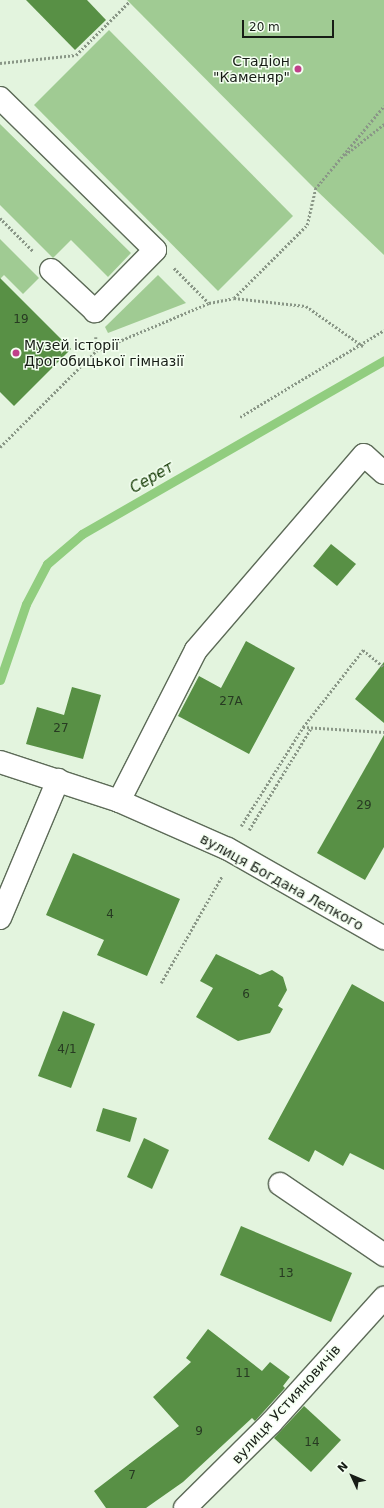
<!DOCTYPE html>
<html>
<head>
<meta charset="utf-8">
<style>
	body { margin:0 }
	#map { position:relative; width:384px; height:1508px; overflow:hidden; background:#e3f4de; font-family:"DejaVu Sans",sans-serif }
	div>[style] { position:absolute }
	.green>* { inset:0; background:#a0cb93 }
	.stream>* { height:9px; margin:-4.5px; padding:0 4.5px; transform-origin:4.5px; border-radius:4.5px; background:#91cd7f }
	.building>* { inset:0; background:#589045 }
	.path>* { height:2.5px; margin-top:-1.25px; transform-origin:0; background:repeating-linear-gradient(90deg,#8a9787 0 2px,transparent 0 4px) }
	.roads { filter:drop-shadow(1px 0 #5d6b58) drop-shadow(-1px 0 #5d6b58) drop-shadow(0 1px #5d6b58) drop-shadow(0 -1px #5d6b58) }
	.minor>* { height:22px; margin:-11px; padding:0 11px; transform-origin:11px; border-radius:11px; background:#fff }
	.dots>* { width:11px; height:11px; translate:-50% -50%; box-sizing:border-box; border:2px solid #f4fff1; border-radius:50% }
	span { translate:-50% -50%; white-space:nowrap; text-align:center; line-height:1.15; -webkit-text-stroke:3px #f4fff1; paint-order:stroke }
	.number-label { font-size:12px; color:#273a22 }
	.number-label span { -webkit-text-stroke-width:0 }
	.poi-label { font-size:14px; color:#171d16 }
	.right { translate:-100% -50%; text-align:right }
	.left { translate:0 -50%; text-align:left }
	.street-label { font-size:14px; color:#171d16 }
	.water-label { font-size:15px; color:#133903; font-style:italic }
	.north { position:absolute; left:332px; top:1456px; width:40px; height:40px; -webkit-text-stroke:3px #f4fff1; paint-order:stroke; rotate:314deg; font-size:11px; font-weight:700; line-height:16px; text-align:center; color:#171d16 }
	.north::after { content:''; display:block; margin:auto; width:14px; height:18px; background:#171d16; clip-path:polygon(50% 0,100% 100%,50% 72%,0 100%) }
	.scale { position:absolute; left:242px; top:20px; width:92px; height:18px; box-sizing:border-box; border:2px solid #171d16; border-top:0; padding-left:5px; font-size:12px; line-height:14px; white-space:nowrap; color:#171d16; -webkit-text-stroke:3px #f4fff1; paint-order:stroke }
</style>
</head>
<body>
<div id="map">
	<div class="green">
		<i style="clip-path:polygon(127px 0,384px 0,384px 255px,315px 189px)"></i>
		<i style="clip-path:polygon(109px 30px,293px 216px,218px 291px,34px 105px)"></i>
		<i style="clip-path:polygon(0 124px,131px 253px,108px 277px,71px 240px,53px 258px,0 205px)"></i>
		<i style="clip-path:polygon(0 239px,39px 278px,23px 294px,4px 275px,0 279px)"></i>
		<i style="clip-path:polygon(158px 275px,186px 303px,108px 333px,105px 327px)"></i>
	</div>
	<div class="stream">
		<i style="left:0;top:680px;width:80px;rotate:-71.1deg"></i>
		<i style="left:26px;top:604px;width:45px;rotate:-62.3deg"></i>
		<i style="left:47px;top:564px;width:46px;rotate:-40.6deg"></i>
		<i style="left:82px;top:534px;width:349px;rotate:-29.9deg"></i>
	</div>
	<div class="building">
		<i style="clip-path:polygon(26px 0,87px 0,106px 20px,75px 50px)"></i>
		<i style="clip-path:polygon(0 278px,71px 349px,14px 406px,0 392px)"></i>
		<i style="clip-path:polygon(331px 544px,356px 564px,337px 586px,313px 566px)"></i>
		<i style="clip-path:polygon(246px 641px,295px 668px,249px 754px,178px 716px,199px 676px,221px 688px)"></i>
		<i style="clip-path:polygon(384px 662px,384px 723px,355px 699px)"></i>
		<i style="clip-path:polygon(72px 687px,101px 695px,83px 759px,26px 744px,37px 707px,64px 715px)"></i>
		<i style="clip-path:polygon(384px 735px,384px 847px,365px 880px,317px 853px)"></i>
		<i style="clip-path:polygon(73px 853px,180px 899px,147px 976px,97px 955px,104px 940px,46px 915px)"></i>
		<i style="clip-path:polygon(216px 954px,260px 975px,272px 970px,283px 977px,287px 990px,278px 1006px,283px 1009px,270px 1033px,238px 1041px,196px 1017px,213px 988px,200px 981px)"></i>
		<i style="clip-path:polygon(352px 984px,384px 1002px,384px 1170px,350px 1153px,343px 1166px,315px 1150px,309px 1162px,268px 1139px)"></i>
		<i style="clip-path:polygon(63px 1011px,95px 1024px,71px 1088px,38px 1076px)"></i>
		<i style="clip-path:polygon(103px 1108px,137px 1118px,130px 1142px,96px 1131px)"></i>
		<i style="clip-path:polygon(144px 1138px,169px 1150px,152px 1189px,127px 1177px)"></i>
		<i style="clip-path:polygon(241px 1226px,352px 1273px,331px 1322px,220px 1275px)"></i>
		<i style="clip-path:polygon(208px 1329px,262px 1371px,270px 1362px,290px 1377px,283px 1386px,285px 1388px,255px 1421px,252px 1418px,183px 1482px,146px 1508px,106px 1508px,94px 1491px,179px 1426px,153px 1397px,191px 1362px,186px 1358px)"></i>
		<i style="clip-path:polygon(304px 1406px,341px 1440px,311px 1472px,274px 1438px)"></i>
	</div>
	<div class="path">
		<i style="left:0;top:63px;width:76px;rotate:-6deg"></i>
		<i style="left:76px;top:55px;width:75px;rotate:-45deg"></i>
		<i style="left:345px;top:155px;width:50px;rotate:-38.5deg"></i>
		<i style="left:0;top:218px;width:47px;rotate:45deg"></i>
		<i style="left:174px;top:268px;width:49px;rotate:45deg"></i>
		<i style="left:234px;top:298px;width:72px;rotate:6.3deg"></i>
		<i style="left:306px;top:306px;width:70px;rotate:35.1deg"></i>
		<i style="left:96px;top:337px;width:14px;rotate:90deg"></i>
		<i style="left:240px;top:417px;width:168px;rotate:-31.1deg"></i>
		<i style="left:0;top:447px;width:136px;rotate:-45deg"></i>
		<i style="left:96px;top:351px;width:123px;rotate:-23deg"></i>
		<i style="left:209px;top:303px;width:25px;rotate:-11deg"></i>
		<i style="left:234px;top:298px;width:103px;rotate:-45deg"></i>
		<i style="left:307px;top:225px;width:37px;rotate:-77deg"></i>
		<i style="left:315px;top:189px;width:108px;rotate:-50.3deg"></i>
		<i style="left:303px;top:727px;width:81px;rotate:3.5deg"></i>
		<i style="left:241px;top:826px;width:117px;rotate:-57.9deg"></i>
		<i style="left:303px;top:727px;width:98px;rotate:-52.1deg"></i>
		<i style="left:363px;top:650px;width:27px;rotate:39deg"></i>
		<i style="left:249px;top:830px;width:119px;rotate:-58.7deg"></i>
		<i style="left:161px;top:983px;width:123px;rotate:-60.3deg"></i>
	</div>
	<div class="roads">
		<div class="minor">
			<i style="left:0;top:98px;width:217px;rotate:44.4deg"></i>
			<i style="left:155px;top:250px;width:86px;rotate:134.5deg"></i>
			<i style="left:95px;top:311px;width:60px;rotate:-137deg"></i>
			<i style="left:0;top:762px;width:125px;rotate:18.1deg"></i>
			<i style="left:119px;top:801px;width:119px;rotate:23.8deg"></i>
			<i style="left:228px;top:849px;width:180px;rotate:29.7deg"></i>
			<i style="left:119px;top:801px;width:169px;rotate:-63deg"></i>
			<i style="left:196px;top:650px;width:257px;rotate:-49.3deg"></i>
			<i style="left:364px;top:455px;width:27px;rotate:42deg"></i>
			<i style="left:0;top:918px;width:150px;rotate:-67.2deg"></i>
			<i style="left:280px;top:1184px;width:126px;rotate:34.3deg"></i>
			<i style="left:185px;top:1508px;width:121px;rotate:-44.7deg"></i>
			<i style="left:271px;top:1423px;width:169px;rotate:-47.9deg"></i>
		</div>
	</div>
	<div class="dots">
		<i style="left:298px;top:69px;background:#c0408a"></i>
		<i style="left:16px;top:353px;background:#c0408a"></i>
	</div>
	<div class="number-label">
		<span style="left:21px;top:320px">19</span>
		<span style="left:231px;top:702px">27А</span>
		<span style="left:61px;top:729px">27</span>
		<span style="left:364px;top:806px">29</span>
		<span style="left:110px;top:915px">4</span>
		<span style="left:246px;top:995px">6</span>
		<span style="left:67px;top:1050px">4/1</span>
		<span style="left:286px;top:1274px">13</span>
		<span style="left:243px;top:1374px">11</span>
		<span style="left:199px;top:1432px">9</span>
		<span style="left:312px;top:1443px">14</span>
		<span style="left:132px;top:1476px">7</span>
	</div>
	<div class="poi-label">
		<span class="right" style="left:290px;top:69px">Стадіон<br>"Каменяр"</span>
		<span class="left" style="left:24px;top:353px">Музей історії<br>Дрогобицької гімназії</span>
	</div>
	<div class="street-label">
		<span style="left:282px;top:882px;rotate:29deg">вулиця Богдана Лепкого</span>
		<span style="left:286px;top:1404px;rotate:-48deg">вулиця Устияновичів</span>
	</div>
	<div class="water-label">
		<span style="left:152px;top:478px;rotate:-30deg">Серет</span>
	</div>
	<div class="north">N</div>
	<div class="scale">20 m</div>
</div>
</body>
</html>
